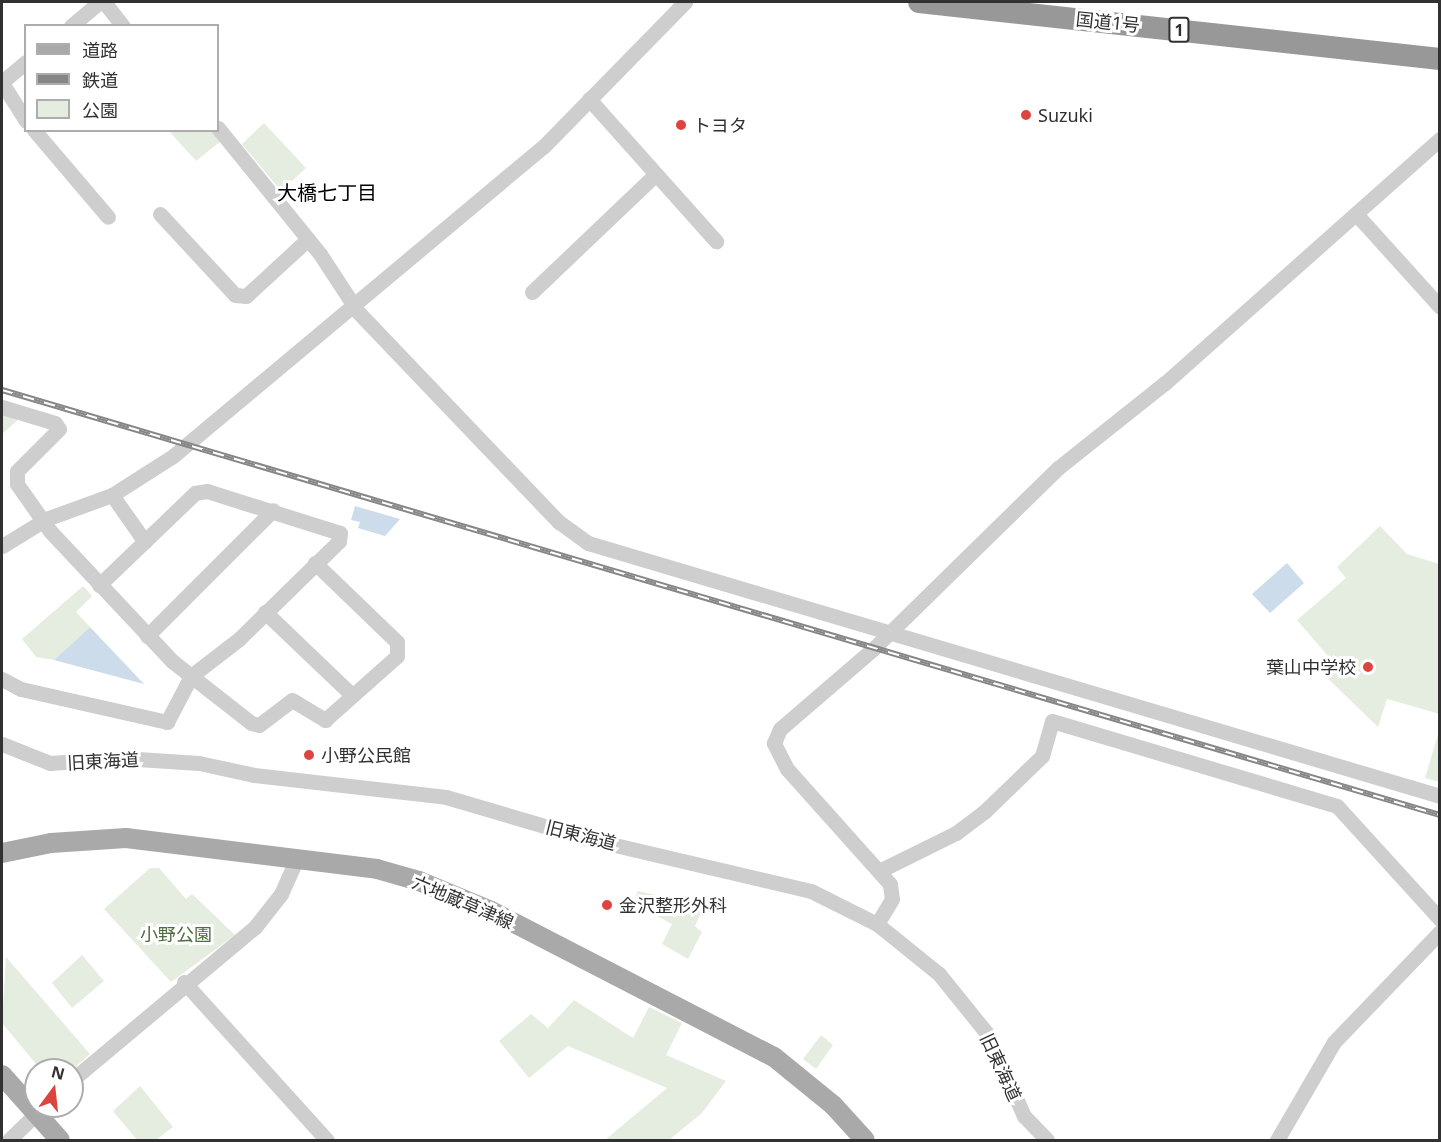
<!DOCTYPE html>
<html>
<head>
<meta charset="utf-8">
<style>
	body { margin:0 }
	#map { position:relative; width:1441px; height:1142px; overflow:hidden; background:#fff; font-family:"Noto Sans","Noto Sans JP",sans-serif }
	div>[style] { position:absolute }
	.green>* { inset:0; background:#e5ede0 }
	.water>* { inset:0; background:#cddceb }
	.minor>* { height:15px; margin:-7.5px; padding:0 7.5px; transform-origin:7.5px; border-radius:7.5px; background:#cecece }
	.major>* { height:20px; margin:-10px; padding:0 10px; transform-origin:10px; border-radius:10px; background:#a9a9a9 }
	.highway>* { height:22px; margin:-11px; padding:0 11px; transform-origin:11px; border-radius:11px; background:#989898 }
	.rail>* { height:6px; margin-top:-3px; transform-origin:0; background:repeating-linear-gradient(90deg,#fff 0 11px,#868686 0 22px); box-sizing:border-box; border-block:2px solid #868686 }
	.dots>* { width:16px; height:16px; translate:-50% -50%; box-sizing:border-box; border:3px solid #fff; border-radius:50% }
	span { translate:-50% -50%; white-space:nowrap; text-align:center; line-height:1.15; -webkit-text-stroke:6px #fff; paint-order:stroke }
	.shield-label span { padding:2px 4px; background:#fff; border:2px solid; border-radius:4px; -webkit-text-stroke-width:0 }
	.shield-label { font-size:16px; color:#313131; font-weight:700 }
	.street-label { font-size:18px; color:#313131 }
	.poi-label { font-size:18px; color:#313131 }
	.left { translate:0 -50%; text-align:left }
	.right { translate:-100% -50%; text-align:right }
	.park-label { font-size:18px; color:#4f6b40 }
	.neighbourhood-label { font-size:20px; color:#000 }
	.frame { position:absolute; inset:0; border:3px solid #313131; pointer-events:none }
	.legend { position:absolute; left:24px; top:24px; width:195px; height:108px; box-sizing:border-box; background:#fff; border:2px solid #adadad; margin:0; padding:8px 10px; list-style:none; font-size:18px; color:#313131 }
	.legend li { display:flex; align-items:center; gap:12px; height:30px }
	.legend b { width:30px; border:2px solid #adadad }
	.north { position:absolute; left:24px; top:1058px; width:60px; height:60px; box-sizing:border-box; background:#fff; border:2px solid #adadad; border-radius:50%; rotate:15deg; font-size:16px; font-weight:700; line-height:24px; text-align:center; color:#313131 }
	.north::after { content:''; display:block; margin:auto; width:21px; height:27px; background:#dd443e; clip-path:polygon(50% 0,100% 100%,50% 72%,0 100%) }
</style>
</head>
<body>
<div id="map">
	<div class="green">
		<i style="clip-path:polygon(264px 123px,306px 168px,281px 191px,242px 144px)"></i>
		<i style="clip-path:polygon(169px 131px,212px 131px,221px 141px,196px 161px)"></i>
		<i style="clip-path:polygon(2px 413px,20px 418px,2px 434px)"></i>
		<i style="clip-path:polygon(1380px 526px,1407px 554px,1439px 564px,1440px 714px,1387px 699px,1378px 727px,1317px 668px,1328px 656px,1297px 620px,1346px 578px,1337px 567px)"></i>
		<i style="clip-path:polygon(83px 586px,92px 596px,76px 612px,90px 627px,54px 660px,36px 657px,22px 639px)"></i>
		<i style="clip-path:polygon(1439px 731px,1439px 782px,1425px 778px)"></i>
		<i style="clip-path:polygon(150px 868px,159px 868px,186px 899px,192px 894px,235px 935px,171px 982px,104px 909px)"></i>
		<i style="clip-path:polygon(638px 891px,704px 906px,695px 926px,702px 932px,688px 959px,662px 944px,672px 924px,632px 903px)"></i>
		<i style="clip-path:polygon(82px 955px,104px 981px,72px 1008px,52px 983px)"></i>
		<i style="clip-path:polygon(6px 957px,90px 1054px,72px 1070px,41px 1070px,2px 1023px)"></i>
		<i style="clip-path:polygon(574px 1000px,633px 1038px,649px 1007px,682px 1023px,666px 1055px,726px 1081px,702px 1113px,669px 1140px,605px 1140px,667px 1088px,568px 1046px,529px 1078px,499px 1041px,531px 1014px,548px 1028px)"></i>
		<i style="clip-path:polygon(821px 1035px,833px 1045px,816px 1069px,803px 1059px)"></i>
		<i style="clip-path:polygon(140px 1086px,173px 1127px,156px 1140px,137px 1140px,113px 1111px)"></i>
	</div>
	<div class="water">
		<i style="clip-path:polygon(355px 506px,400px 519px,385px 536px,358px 528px,360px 522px,351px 520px)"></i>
		<i style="clip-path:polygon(1287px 563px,1304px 583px,1270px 613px,1252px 594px)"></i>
		<i style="clip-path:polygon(90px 627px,144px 684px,54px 660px)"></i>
	</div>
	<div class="minor">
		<i style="left:104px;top:2px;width:31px;rotate:52deg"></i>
		<i style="left:71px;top:26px;width:38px;rotate:-40deg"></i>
		<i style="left:2px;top:82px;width:31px;rotate:-40deg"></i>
		<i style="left:2px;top:83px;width:45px;rotate:57.7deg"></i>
		<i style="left:589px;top:99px;width:191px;rotate:48.2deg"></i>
		<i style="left:218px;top:128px;width:162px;rotate:51deg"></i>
		<i style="left:320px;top:254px;width:69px;rotate:56.8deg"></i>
		<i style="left:358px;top:312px;width:291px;rotate:46.3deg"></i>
		<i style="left:559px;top:522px;width:36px;rotate:36deg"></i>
		<i style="left:588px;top:543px;width:889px;rotate:16.54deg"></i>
		<i style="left:34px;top:130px;width:114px;rotate:49.6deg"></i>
		<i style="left:160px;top:214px;width:110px;rotate:47.2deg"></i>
		<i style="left:235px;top:295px;width:11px;rotate:5deg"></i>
		<i style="left:246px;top:296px;width:84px;rotate:-42.6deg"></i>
		<i style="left:1357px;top:215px;width:124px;rotate:47.9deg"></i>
		<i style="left:532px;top:292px;width:170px;rotate:-43.6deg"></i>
		<i style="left:2px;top:407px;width:55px;rotate:16.8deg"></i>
		<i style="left:55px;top:423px;width:7px;rotate:56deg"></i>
		<i style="left:59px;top:429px;width:59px;rotate:135deg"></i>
		<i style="left:17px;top:471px;width:13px;rotate:90deg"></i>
		<i style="left:17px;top:484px;width:57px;rotate:54.9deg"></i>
		<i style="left:50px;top:531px;width:178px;rotate:46.8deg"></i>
		<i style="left:172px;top:661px;width:100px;rotate:38.1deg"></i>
		<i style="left:251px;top:723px;width:8px;rotate:14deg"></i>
		<i style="left:259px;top:725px;width:41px;rotate:-37.1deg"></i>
		<i style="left:292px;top:700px;width:39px;rotate:31deg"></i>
		<i style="left:325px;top:720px;width:96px;rotate:-41.6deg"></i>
		<i style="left:397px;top:656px;width:14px;rotate:-90deg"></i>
		<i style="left:397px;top:642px;width:114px;rotate:-136.1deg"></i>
		<i style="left:112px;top:495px;width:57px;rotate:54.9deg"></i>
		<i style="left:2px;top:546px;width:52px;rotate:-31.5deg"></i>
		<i style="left:46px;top:519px;width:70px;rotate:-20deg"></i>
		<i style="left:112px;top:495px;width:72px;rotate:-32.6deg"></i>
		<i style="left:173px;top:456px;width:483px;rotate:-39.9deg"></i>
		<i style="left:544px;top:146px;width:202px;rotate:-45.6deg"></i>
		<i style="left:265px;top:612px;width:120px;rotate:43.7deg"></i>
		<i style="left:147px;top:636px;width:178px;rotate:-45deg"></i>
		<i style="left:2px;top:679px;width:21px;rotate:28deg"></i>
		<i style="left:21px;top:689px;width:150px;rotate:12.7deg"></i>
		<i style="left:167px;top:722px;width:52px;rotate:-62.4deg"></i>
		<i style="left:191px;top:676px;width:61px;rotate:-37.6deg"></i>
		<i style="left:239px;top:639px;width:140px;rotate:-44.4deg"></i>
		<i style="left:339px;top:541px;width:8px;rotate:-83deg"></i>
		<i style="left:340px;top:533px;width:139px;rotate:-162.5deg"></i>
		<i style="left:207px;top:491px;width:12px;rotate:171deg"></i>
		<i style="left:195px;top:493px;width:133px;rotate:136.2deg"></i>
		<i style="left:2px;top:744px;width:52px;rotate:21.6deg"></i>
		<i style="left:50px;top:763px;width:72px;rotate:-4deg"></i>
		<i style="left:122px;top:758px;width:77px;rotate:3.7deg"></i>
		<i style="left:199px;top:763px;width:56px;rotate:12.3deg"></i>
		<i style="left:254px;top:775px;width:193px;rotate:6.5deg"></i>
		<i style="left:446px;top:797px;width:145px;rotate:16.4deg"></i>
		<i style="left:585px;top:838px;width:232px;rotate:13.2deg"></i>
		<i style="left:811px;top:891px;width:74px;rotate:26.6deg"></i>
		<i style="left:877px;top:924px;width:80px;rotate:38.9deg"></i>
		<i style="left:939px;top:974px;width:80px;rotate:51.1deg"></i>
		<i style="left:989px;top:1036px;width:87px;rotate:66.4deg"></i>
		<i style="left:1024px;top:1116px;width:33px;rotate:46deg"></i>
		<i style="left:879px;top:871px;width:86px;rotate:-26.3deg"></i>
		<i style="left:956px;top:833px;width:36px;rotate:-37deg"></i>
		<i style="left:985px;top:811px;width:79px;rotate:-44deg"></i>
		<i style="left:1042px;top:756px;width:36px;rotate:-74deg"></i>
		<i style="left:1052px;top:721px;width:297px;rotate:16.6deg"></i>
		<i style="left:1337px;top:806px;width:153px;rotate:47.7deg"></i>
		<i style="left:877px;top:924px;width:29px;rotate:-59deg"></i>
		<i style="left:892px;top:899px;width:15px;rotate:-98deg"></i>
		<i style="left:890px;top:884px;width:154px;rotate:-131.8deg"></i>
		<i style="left:787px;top:769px;width:29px;rotate:-117deg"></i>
		<i style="left:774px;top:743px;width:15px;rotate:-67deg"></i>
		<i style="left:780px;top:729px;width:123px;rotate:-40.7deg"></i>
		<i style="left:873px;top:649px;width:259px;rotate:-44.4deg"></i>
		<i style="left:1058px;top:468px;width:137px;rotate:-38.5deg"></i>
		<i style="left:1165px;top:383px;width:368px;rotate:-41.6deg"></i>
		<i style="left:184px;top:982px;width:213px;rotate:47.9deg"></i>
		<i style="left:72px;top:1080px;width:239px;rotate:-39.9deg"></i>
		<i style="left:255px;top:927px;width:42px;rotate:-51.8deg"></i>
		<i style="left:281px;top:894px;width:39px;rotate:-66deg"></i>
		<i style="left:9px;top:1140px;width:49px;rotate:-44.2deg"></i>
		<i style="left:1277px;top:1140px;width:113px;rotate:-59.8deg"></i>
		<i style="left:1334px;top:1042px;width:153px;rotate:-46.1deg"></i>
	</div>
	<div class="major">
		<i style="left:2px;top:853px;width:50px;rotate:-11.5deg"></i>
		<i style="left:51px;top:843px;width:75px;rotate:-3.8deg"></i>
		<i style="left:126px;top:838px;width:253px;rotate:7deg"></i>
		<i style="left:377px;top:869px;width:44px;rotate:15.9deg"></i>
		<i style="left:419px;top:881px;width:78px;rotate:22.6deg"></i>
		<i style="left:491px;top:911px;width:318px;rotate:27.3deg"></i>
		<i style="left:774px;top:1057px;width:76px;rotate:39.1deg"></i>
		<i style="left:833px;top:1105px;width:47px;rotate:47.6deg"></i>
		<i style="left:2px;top:1075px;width:87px;rotate:48.3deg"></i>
	</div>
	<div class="highway">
		<i style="left:919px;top:2px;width:524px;rotate:6.24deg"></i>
	</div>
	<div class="rail">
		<i style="left:2px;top:390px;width:1499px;rotate:16.47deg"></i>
	</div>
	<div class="dots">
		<i style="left:1026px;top:115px;background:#dd443e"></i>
		<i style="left:681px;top:125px;background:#dd443e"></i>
		<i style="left:1368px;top:667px;background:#dd443e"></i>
		<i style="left:309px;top:755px;background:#dd443e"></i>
		<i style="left:607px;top:905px;background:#dd443e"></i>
	</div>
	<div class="shield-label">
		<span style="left:1179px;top:30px">1</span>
	</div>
	<div class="street-label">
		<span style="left:1108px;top:22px;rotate:6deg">国道1号</span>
		<span style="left:103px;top:761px;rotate:-3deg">旧東海道</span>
		<span style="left:581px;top:835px;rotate:14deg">旧東海道</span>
		<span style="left:463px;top:902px;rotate:23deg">六地蔵草津線</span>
		<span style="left:1001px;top:1067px;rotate:65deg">旧東海道</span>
	</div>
	<div class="poi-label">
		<span class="left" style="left:1038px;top:115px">Suzuki</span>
		<span class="left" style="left:693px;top:125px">トヨタ</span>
		<span class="right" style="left:1356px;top:667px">葉山中学校</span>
		<span class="left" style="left:321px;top:755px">小野公民館</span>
		<span class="left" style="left:619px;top:905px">金沢整形外科</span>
	</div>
	<div class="park-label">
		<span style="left:176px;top:934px">小野公園</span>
	</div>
	<div class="neighbourhood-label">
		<span style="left:327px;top:192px">大橋七丁目</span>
	</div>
	<div class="frame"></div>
	<ul class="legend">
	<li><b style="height:8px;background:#a9a9a9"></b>道路</li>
	<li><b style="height:8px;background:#868686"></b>鉄道</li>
	<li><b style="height:16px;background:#e5ede0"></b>公園</li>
	</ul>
	<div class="north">N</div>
</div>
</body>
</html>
